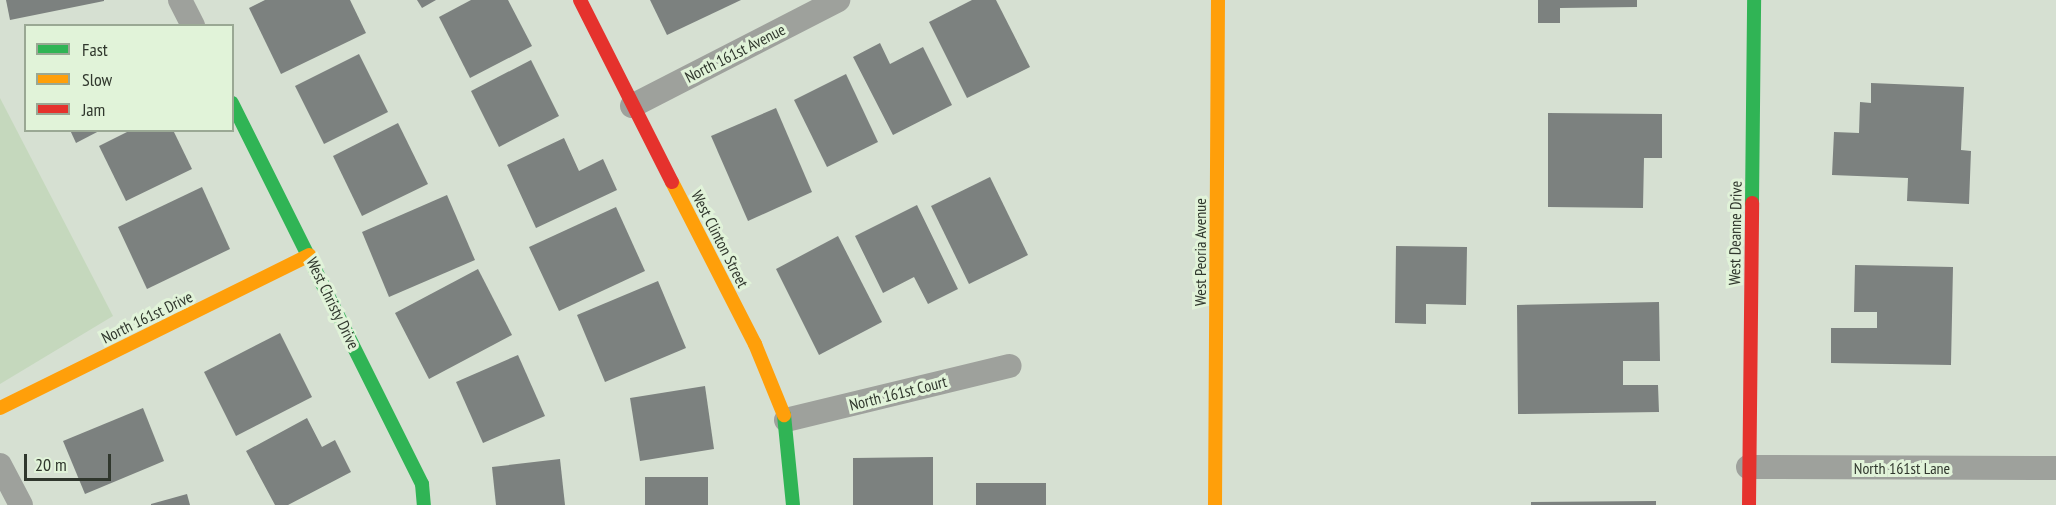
<!DOCTYPE html>
<html>
<head>
<meta charset="utf-8">
<style>
	body { margin:0 }
	#map { position:relative; width:2056px; height:505px; overflow:hidden; background:#d6e0d2; font-family:"PT Sans Narrow",sans-serif }
	div>[style] { position:absolute }
	.green>* { inset:0; background:#c5d8bd }
	.building>* { inset:0; background:#7c817f }
	.street>* { height:24px; margin:-12px; padding:0 12px; transform-origin:12px; border-radius:12px; background:#9ea19c }
	.fast>* { height:14px; margin:-7px; padding:0 7px; transform-origin:7px; border-radius:7px; background:#30b455 }
	.slow>* { height:14px; margin:-7px; padding:0 7px; transform-origin:7px; border-radius:7px; background:#ff9f0a }
	.jam>* { height:14px; margin:-7px; padding:0 7px; transform-origin:7px; border-radius:7px; background:#e5322d }
	span { translate:-50% -50%; white-space:nowrap; text-align:center; line-height:1.15; -webkit-text-stroke:6px #e1f3d9; paint-order:stroke }
	.street-label { font-size:16px; color:#30372d }
	.legend { position:absolute; left:24px; top:24px; width:210px; height:108px; box-sizing:border-box; background:#e1f3d9; border:2px solid #9aa894; margin:0; padding:8px 10px; list-style:none; font-size:18px; color:#30372d }
	.legend li { display:flex; align-items:center; gap:12px; height:30px }
	.legend b { width:30px; border:2px solid #9aa894 }
	.scale { position:absolute; left:24px; top:454px; width:87px; height:27px; box-sizing:border-box; border:3px solid #30372d; border-top:0; padding-left:8px; font-size:18px; line-height:21px; white-space:nowrap; color:#30372d; -webkit-text-stroke:4px #e1f3d9; paint-order:stroke }
</style>
</head>
<body>
<div id="map">
	<div class="green">
		<i style="clip-path:polygon(0 98px,113px 316px,0 384px)"></i>
	</div>
	<div class="building">
		<i style="clip-path:polygon(6px 0,104px 0,104px 1px,10px 20px)"></i>
		<i style="clip-path:polygon(265px 0,350px 0,366px 33px,281px 74px,249px 8px)"></i>
		<i style="clip-path:polygon(417px 0,436px 0,422px 8px)"></i>
		<i style="clip-path:polygon(471px 0,508px 0,532px 46px,470px 78px,439px 17px)"></i>
		<i style="clip-path:polygon(650px 0,741px 0,667px 35px)"></i>
		<i style="clip-path:polygon(972px 0,996px 0,1030px 67px,967px 98px,929px 22px)"></i>
		<i style="clip-path:polygon(1538px 0,1637px 0,1637px 7px,1560px 8px,1560px 23px,1538px 23px)"></i>
		<i style="clip-path:polygon(880px 43px,890px 64px,923px 47px,952px 105px,893px 135px,853px 57px)"></i>
		<i style="clip-path:polygon(359px 54px,388px 112px,324px 144px,295px 86px)"></i>
		<i style="clip-path:polygon(531px 60px,559px 116px,499px 147px,471px 91px)"></i>
		<i style="clip-path:polygon(846px 74px,878px 142px,827px 167px,794px 100px)"></i>
		<i style="clip-path:polygon(1871px 83px,1964px 87px,1961px 150px,1971px 151px,1969px 204px,1907px 201px,1908px 178px,1832px 175px,1834px 132px,1859px 133px,1860px 102px,1871px 103px)"></i>
		<i style="clip-path:polygon(776px 108px,812px 192px,748px 221px,711px 136px)"></i>
		<i style="clip-path:polygon(1548px 113px,1662px 114px,1662px 158px,1644px 158px,1643px 208px,1548px 207px)"></i>
		<i style="clip-path:polygon(398px 123px,428px 184px,362px 216px,333px 156px)"></i>
		<i style="clip-path:polygon(70px 130px,101px 130px,76px 143px)"></i>
		<i style="clip-path:polygon(131px 130px,173px 130px,192px 169px,126px 201px,99px 146px)"></i>
		<i style="clip-path:polygon(564px 138px,579px 171px,603px 159px,617px 190px,536px 228px,507px 165px)"></i>
		<i style="clip-path:polygon(990px 177px,1028px 255px,969px 284px,931px 206px)"></i>
		<i style="clip-path:polygon(202px 187px,230px 249px,147px 289px,118px 227px)"></i>
		<i style="clip-path:polygon(447px 195px,475px 260px,389px 297px,362px 232px)"></i>
		<i style="clip-path:polygon(917px 205px,958px 289px,928px 304px,914px 277px,883px 293px,855px 236px)"></i>
		<i style="clip-path:polygon(616px 207px,645px 271px,559px 311px,529px 247px)"></i>
		<i style="clip-path:polygon(838px 236px,882px 322px,819px 355px,776px 269px)"></i>
		<i style="clip-path:polygon(1396px 246px,1467px 247px,1466px 305px,1426px 304px,1426px 324px,1395px 323px)"></i>
		<i style="clip-path:polygon(1855px 265px,1953px 267px,1951px 365px,1831px 363px,1831px 328px,1877px 328px,1877px 312px,1854px 312px)"></i>
		<i style="clip-path:polygon(478px 269px,512px 335px,429px 379px,395px 313px)"></i>
		<i style="clip-path:polygon(658px 281px,686px 348px,605px 382px,577px 315px)"></i>
		<i style="clip-path:polygon(1659px 302px,1660px 361px,1623px 361px,1623px 385px,1658px 385px,1659px 412px,1518px 414px,1517px 305px)"></i>
		<i style="clip-path:polygon(280px 333px,312px 397px,236px 436px,204px 372px)"></i>
		<i style="clip-path:polygon(518px 355px,545px 416px,483px 443px,456px 382px)"></i>
		<i style="clip-path:polygon(705px 386px,714px 449px,640px 461px,630px 398px)"></i>
		<i style="clip-path:polygon(143px 408px,164px 461px,85px 494px,63px 441px)"></i>
		<i style="clip-path:polygon(307px 418px,322px 447px,335px 440px,351px 472px,288px 505px,275px 505px,246px 451px)"></i>
		<i style="clip-path:polygon(933px 457px,933px 505px,853px 505px,853px 458px)"></i>
		<i style="clip-path:polygon(560px 459px,565px 505px,496px 505px,492px 467px)"></i>
		<i style="clip-path:polygon(645px 477px,708px 477px,708px 505px,645px 505px)"></i>
		<i style="clip-path:polygon(976px 483px,1046px 483px,1046px 505px,976px 505px)"></i>
		<i style="clip-path:polygon(187px 494px,190px 505px,151px 505px,151px 504px)"></i>
		<i style="clip-path:polygon(1656px 501px,1656px 505px,1531px 505px,1531px 502px)"></i>
	</div>
	<div class="street">
		<i style="left:180px;top:0;width:29px;rotate:63deg"></i>
		<i style="left:632px;top:106px;width:232px;rotate:-27.2deg"></i>
		<i style="left:786px;top:420px;width:230px;rotate:-13.6deg"></i>
		<i style="left:0;top:465px;width:45px;rotate:62.3deg"></i>
		<i style="left:1748px;top:467px;width:308px;rotate:0.2deg"></i>
	</div>
	<div class="fast">
		<i style="left:232px;top:103px;width:426px;rotate:63.5deg"></i>
		<i style="left:422px;top:484px;width:21px;rotate:85deg"></i>
		<i style="left:1752px;top:203px;width:203px;rotate:-89.4deg"></i>
		<i style="left:784px;top:415px;width:90px;rotate:84.3deg"></i>
	</div>
	<div class="slow">
		<i style="left:672px;top:182px;width:182px;rotate:62.9deg"></i>
		<i style="left:755px;top:344px;width:77px;rotate:67.8deg"></i>
		<i style="left:0;top:408px;width:345px;rotate:-26.3deg"></i>
		<i style="left:1215px;top:505px;width:505px;rotate:-89.66deg"></i>
	</div>
	<div class="jam">
		<i style="left:580px;top:0;width:204px;rotate:63.2deg"></i>
		<i style="left:1749px;top:505px;width:302px;rotate:-89.4deg"></i>
	</div>
	<div class="street-label">
		<span style="left:735px;top:53px;rotate:-27deg">North 161st Avenue</span>
		<span style="left:1735px;top:233px;rotate:-89deg">West Deanne Drive</span>
		<span style="left:720px;top:239px;rotate:63deg">West Clinton Street</span>
		<span style="left:1200px;top:252px;rotate:-90deg">West Peoria Avenue</span>
		<span style="left:333px;top:303px;rotate:64deg">West Christy Drive</span>
		<span style="left:147px;top:317px;rotate:-26deg">North 161st Drive</span>
		<span style="left:898px;top:393px;rotate:-14deg">North 161st Court</span>
		<span style="left:1902px;top:468px">North 161st Lane</span>
	</div>
	<ul class="legend">
	<li><b style="height:8px;background:#30b455"></b>Fast</li>
	<li><b style="height:8px;background:#ff9f0a"></b>Slow</li>
	<li><b style="height:8px;background:#e5322d"></b>Jam</li>
	</ul>
	<div class="scale">20 m</div>
</div>
</body>
</html>
